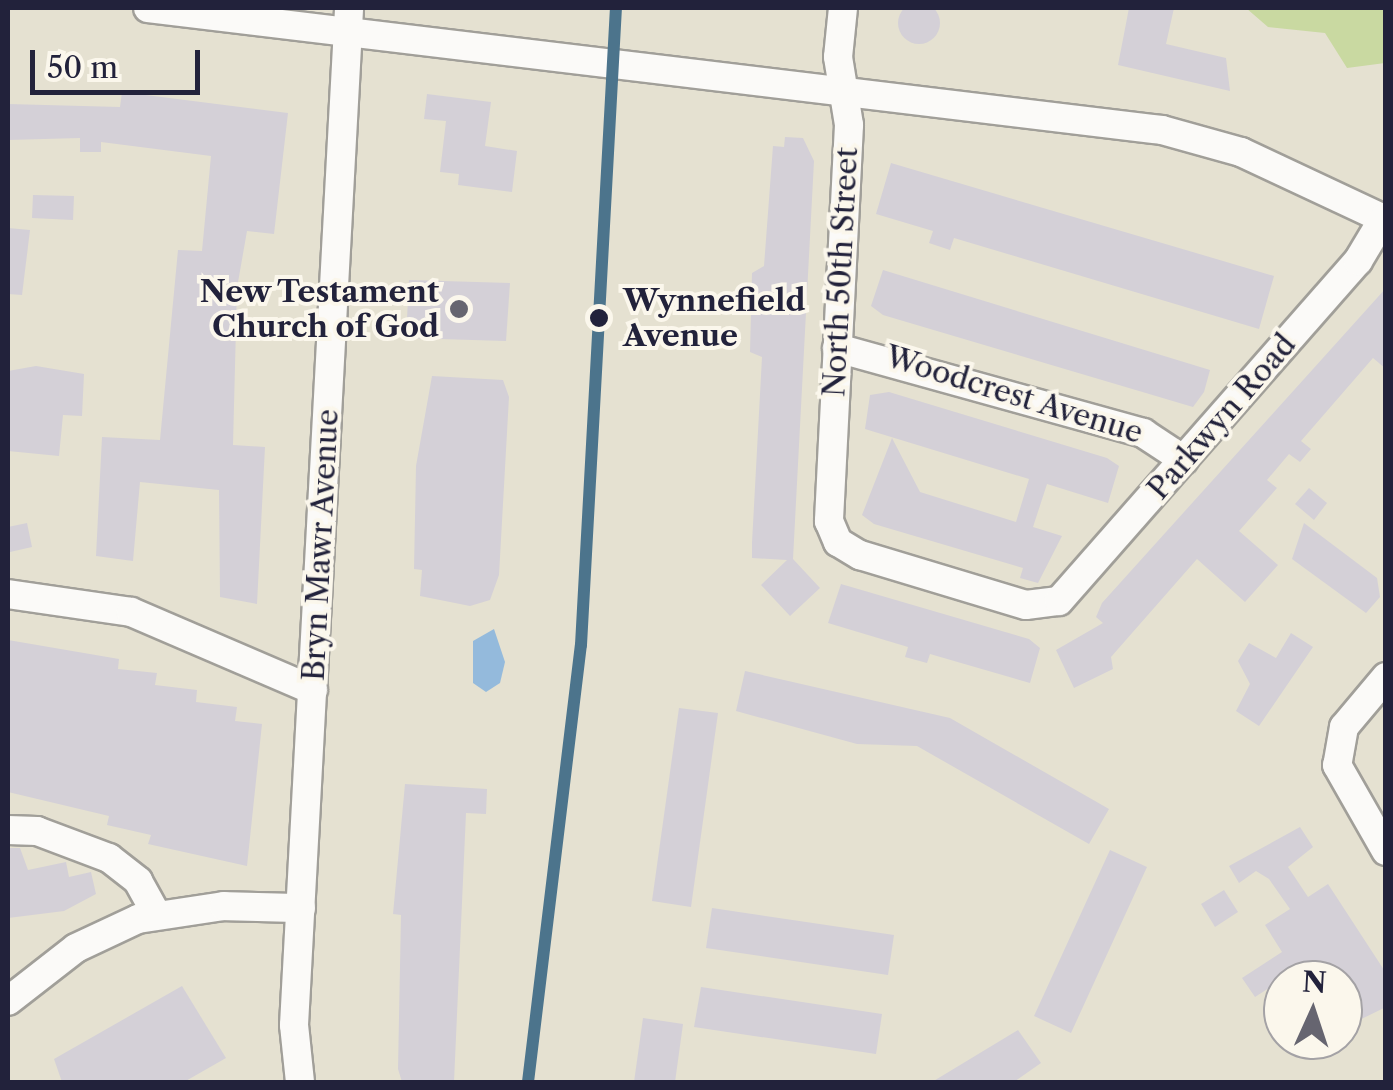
<!DOCTYPE html>
<html>
<head>
<meta charset="utf-8">
<style>
	body { margin:0 }
	#map { position:relative; width:1393px; height:1090px; overflow:hidden; background:#e5e1d1; font-family:"Libre Caslon Text",serif }
	div>[style] { position:absolute }
	.green>* { inset:0; background:#c9d9a1 }
	.water>* { inset:0; background:#94badc }
	.building>* { inset:0; background:#d4d0d7 }
	.round { border-radius:50% }
	.roads { filter:drop-shadow(2px 0 #a19f99) drop-shadow(-2px 0 #a19f99) drop-shadow(0 2px #a19f99) drop-shadow(0 -2px #a19f99) }
	.minor>* { height:28px; margin:-14px; padding:0 14px; transform-origin:14px; border-radius:14px; background:#fbfaf8 }
	.rail-1>* { height:12px; margin:-6px; padding:0 6px; transform-origin:6px; border-radius:6px; background:#4c748c }
	.dots>* { width:28px; height:28px; translate:-50% -50%; box-sizing:border-box; border:5px solid #fbf7ec; border-radius:50% }
	span { translate:-50% -50%; white-space:nowrap; text-align:center; line-height:1.15; -webkit-text-stroke:8px #fbf7ec; paint-order:stroke }
	.street-label { font-size:30px; color:#22223b }
	.poi-label { font-size:30px; color:#22223b; font-weight:700 }
	.right { translate:-100% -50%; text-align:right }
	.stop-label { font-size:30px; color:#22223b; font-weight:700 }
	.left { translate:0 -50%; text-align:left }
	.frame { position:absolute; inset:0; border:10px solid #22223b; pointer-events:none }
	.north { position:absolute; left:1263px; top:960px; width:100px; height:100px; box-sizing:border-box; background:#fbf7ec; border:2px solid #a4a2a5; border-radius:50%; rotate:3deg; font-size:28px; font-weight:700; line-height:40px; text-align:center; color:#22223b }
	.north::after { content:''; display:block; margin:auto; width:35px; height:45px; background:#666570; clip-path:polygon(50% 0,100% 100%,50% 72%,0 100%) }
	.scale { position:absolute; left:30px; top:50px; width:170px; height:45px; box-sizing:border-box; border:5px solid #22223b; border-top:0; padding-left:12px; font-size:30px; line-height:35px; white-space:nowrap; color:#22223b; -webkit-text-stroke:8px #fbf7ec; paint-order:stroke }
</style>
</head>
<body>
<div id="map">
	<div class="green">
		<i style="clip-path:polygon(1246px 8px,1385px 8px,1385px 63px,1347px 68px,1325px 33px,1268px 27px)"></i>
	</div>
	<div class="water">
		<i style="clip-path:polygon(494px 629px,505px 662px,500px 683px,486px 692px,473px 683px,473px 641px)"></i>
	</div>
	<div class="building">
		<i class="round" style="left:898px;top:2px;width:42px;height:42px"></i>
		<i style="clip-path:polygon(1129px 8px,1174px 8px,1166px 44px,1226px 58px,1230px 91px,1118px 65px)"></i>
		<i style="clip-path:polygon(122px 92px,288px 113px,274px 234px,247px 231px,237px 288px,233px 445px,265px 447px,257px 604px,220px 597px,219px 490px,140px 482px,133px 561px,96px 556px,102px 437px,160px 440px,178px 250px,202px 251px,211px 156px,101px 142px,101px 152px,80px 152px,80px 138px,8px 140px,8px 104px,120px 107px)"></i>
		<i style="clip-path:polygon(427px 94px,491px 102px,485px 146px,517px 151px,512px 192px,458px 185px,459px 174px,440px 172px,446px 121px,424px 119px)"></i>
		<i style="clip-path:polygon(785px 137px,803px 138px,814px 161px,793px 559px,820px 588px,790px 616px,761px 585px,787px 560px,752px 558px,752px 543px,762px 357px,750px 352px,752px 273px,764px 266px,773px 146px,784px 147px)"></i>
		<i style="clip-path:polygon(891px 163px,1274px 276px,1259px 329px,954px 238px,950px 250px,929px 243px,933px 231px,876px 214px)"></i>
		<i style="clip-path:polygon(33px 195px,74px 196px,73px 220px,32px 218px)"></i>
		<i style="clip-path:polygon(8px 228px,30px 230px,22px 295px,8px 294px)"></i>
		<i style="clip-path:polygon(883px 270px,1210px 370px,1204px 392px,1193px 407px,883px 315px,871px 306px)"></i>
		<i style="clip-path:polygon(409px 280px,510px 283px,506px 341px,406px 338px)"></i>
		<i style="clip-path:polygon(1386px 288px,1386px 369px,1373px 358px,1301px 441px,1311px 449px,1300px 462px,1289px 454px,1267px 480px,1277px 488px,1239px 531px,1278px 565px,1245px 602px,1197px 559px,1111px 657px,1113px 669px,1074px 688px,1056px 650px,1103px 623px,1096px 617px,1102px 603px)"></i>
		<i style="clip-path:polygon(36px 366px,84px 374px,82px 416px,63px 415px,59px 456px,8px 451px,8px 371px)"></i>
		<i style="clip-path:polygon(432px 376px,503px 380px,509px 397px,499px 575px,490px 600px,470px 606px,420px 596px,422px 570px,414px 569px,416px 466px)"></i>
		<i style="clip-path:polygon(889px 392px,1107px 458px,1119px 466px,1108px 503px,1047px 484px,1033px 527px,1062px 536px,1038px 583px,1020px 578px,1023px 568px,874px 524px,862px 515px,892px 438px,920px 492px,1016px 522px,1029px 479px,865px 429px,870px 395px)"></i>
		<i style="clip-path:polygon(1309px 488px,1327px 503px,1314px 520px,1295px 504px)"></i>
		<i style="clip-path:polygon(27px 523px,32px 547px,10px 552px,8px 527px)"></i>
		<i style="clip-path:polygon(1304px 523px,1377px 578px,1380px 597px,1366px 613px,1292px 559px)"></i>
		<i style="clip-path:polygon(841px 584px,1029px 639px,1040px 648px,1030px 683px,930px 654px,927px 663px,905px 657px,908px 647px,828px 623px)"></i>
		<i style="clip-path:polygon(1291px 633px,1313px 647px,1259px 726px,1236px 711px,1250px 684px,1238px 661px,1249px 643px,1276px 658px)"></i>
		<i style="clip-path:polygon(8px 640px,119px 659px,118px 669px,157px 673px,155px 685px,197px 690px,196px 702px,237px 707px,235px 721px,262px 724px,247px 866px,148px 844px,151px 835px,107px 825px,109px 816px,8px 792px)"></i>
		<i style="clip-path:polygon(745px 671px,950px 718px,1109px 809px,1089px 844px,917px 746px,857px 744px,736px 711px)"></i>
		<i style="clip-path:polygon(679px 708px,718px 713px,691px 907px,652px 901px)"></i>
		<i style="clip-path:polygon(405px 784px,487px 789px,486px 814px,466px 813px,454px 1082px,402px 1082px,398px 1069px,401px 915px,393px 914px)"></i>
		<i style="clip-path:polygon(1300px 827px,1313px 847px,1288px 867px,1308px 897px,1328px 884px,1386px 973px,1386px 1007px,1343px 1028px,1343px 980px,1292px 973px,1255px 997px,1242px 978px,1282px 952px,1265px 925px,1290px 909px,1269px 879px,1256px 871px,1239px 883px,1229px 866px)"></i>
		<i style="clip-path:polygon(8px 848px,20px 848px,28px 870px,66px 862px,69px 877px,91px 872px,96px 894px,64px 911px,8px 918px)"></i>
		<i style="clip-path:polygon(1110px 850px,1147px 867px,1071px 1033px,1034px 1016px)"></i>
		<i style="clip-path:polygon(1224px 890px,1238px 912px,1215px 927px,1201px 904px)"></i>
		<i style="clip-path:polygon(712px 908px,894px 935px,888px 975px,706px 948px)"></i>
		<i style="clip-path:polygon(182px 986px,226px 1058px,184px 1082px,62px 1082px,54px 1059px)"></i>
		<i style="clip-path:polygon(701px 987px,882px 1014px,876px 1054px,694px 1027px)"></i>
		<i style="clip-path:polygon(643px 1018px,683px 1024px,675px 1082px,634px 1082px)"></i>
		<i style="clip-path:polygon(1018px 1030px,1041px 1063px,1014px 1082px,932px 1082px)"></i>
	</div>
	<div class="roads">
		<div class="minor">
			<i style="left:148px;top:8px;width:1021px;rotate:6.86deg"></i>
			<i style="left:1162px;top:130px;width:82px;rotate:15.6deg"></i>
			<i style="left:1241px;top:152px;width:160px;rotate:25.1deg"></i>
			<i style="left:843px;top:8px;width:49px;rotate:95.8deg"></i>
			<i style="left:838px;top:57px;width:69px;rotate:80.8deg"></i>
			<i style="left:849px;top:125px;width:397px;rotate:92.9deg"></i>
			<i style="left:829px;top:521px;width:23px;rotate:67deg"></i>
			<i style="left:838px;top:542px;width:26px;rotate:31deg"></i>
			<i style="left:860px;top:555px;width:173px;rotate:16.8deg"></i>
			<i style="left:1026px;top:605px;width:33px;rotate:-7deg"></i>
			<i style="left:1059px;top:601px;width:453px;rotate:-48.7deg"></i>
			<i style="left:1358px;top:261px;width:49px;rotate:-59.2deg"></i>
			<i style="left:837px;top:348px;width:318px;rotate:15.5deg"></i>
			<i style="left:1143px;top:433px;width:49px;rotate:33.4deg"></i>
			<i style="left:8px;top:594px;width:124px;rotate:8.3deg"></i>
			<i style="left:131px;top:612px;width:198px;rotate:23.2deg"></i>
			<i style="left:1386px;top:677px;width:65px;rotate:130deg"></i>
			<i style="left:1344px;top:727px;width:39px;rotate:100deg"></i>
			<i style="left:1337px;top:765px;width:99px;rotate:60.3deg"></i>
			<i style="left:8px;top:830px;width:29px;rotate:2deg"></i>
			<i style="left:37px;top:831px;width:77px;rotate:20.6deg"></i>
			<i style="left:109px;top:858px;width:37px;rotate:38deg"></i>
			<i style="left:138px;top:881px;width:38px;rotate:61deg"></i>
			<i style="left:8px;top:1001px;width:86px;rotate:-37.9deg"></i>
			<i style="left:76px;top:948px;width:68px;rotate:-25.1deg"></i>
			<i style="left:138px;top:919px;width:87px;rotate:-8.6deg"></i>
			<i style="left:224px;top:906px;width:77px;rotate:1.5deg"></i>
			<i style="left:300px;top:1082px;width:57px;rotate:-96deg"></i>
			<i style="left:294px;top:1025px;width:1018px;rotate:-86.9deg"></i>
		</div>
	</div>
	<div class="rail-1">
		<i style="left:528px;top:1082px;width:440px;rotate:-83.1deg"></i>
		<i style="left:581px;top:645px;width:638px;rotate:-86.86deg"></i>
	</div>
	<div class="dots">
		<i style="left:459px;top:309px;background:#666570"></i>
		<i style="left:599px;top:318px;background:#22223b"></i>
	</div>
	<div class="street-label">
		<span style="left:841px;top:272px;rotate:-87deg">North 50th Street</span>
		<span style="left:1014px;top:395px;rotate:17deg">Woodcrest Avenue</span>
		<span style="left:1222px;top:417px;rotate:-49deg">Parkwyn Road</span>
		<span style="left:321px;top:545px;rotate:-87deg">Bryn Mawr Avenue</span>
	</div>
	<div class="poi-label">
		<span class="right" style="left:439px;top:309px">New Testament<br>Church of God</span>
	</div>
	<div class="stop-label">
		<span class="left" style="left:623px;top:318px">Wynnefield<br>Avenue</span>
	</div>
	<div class="frame"></div>
	<div class="north">N</div>
	<div class="scale">50 m</div>
</div>
</body>
</html>
